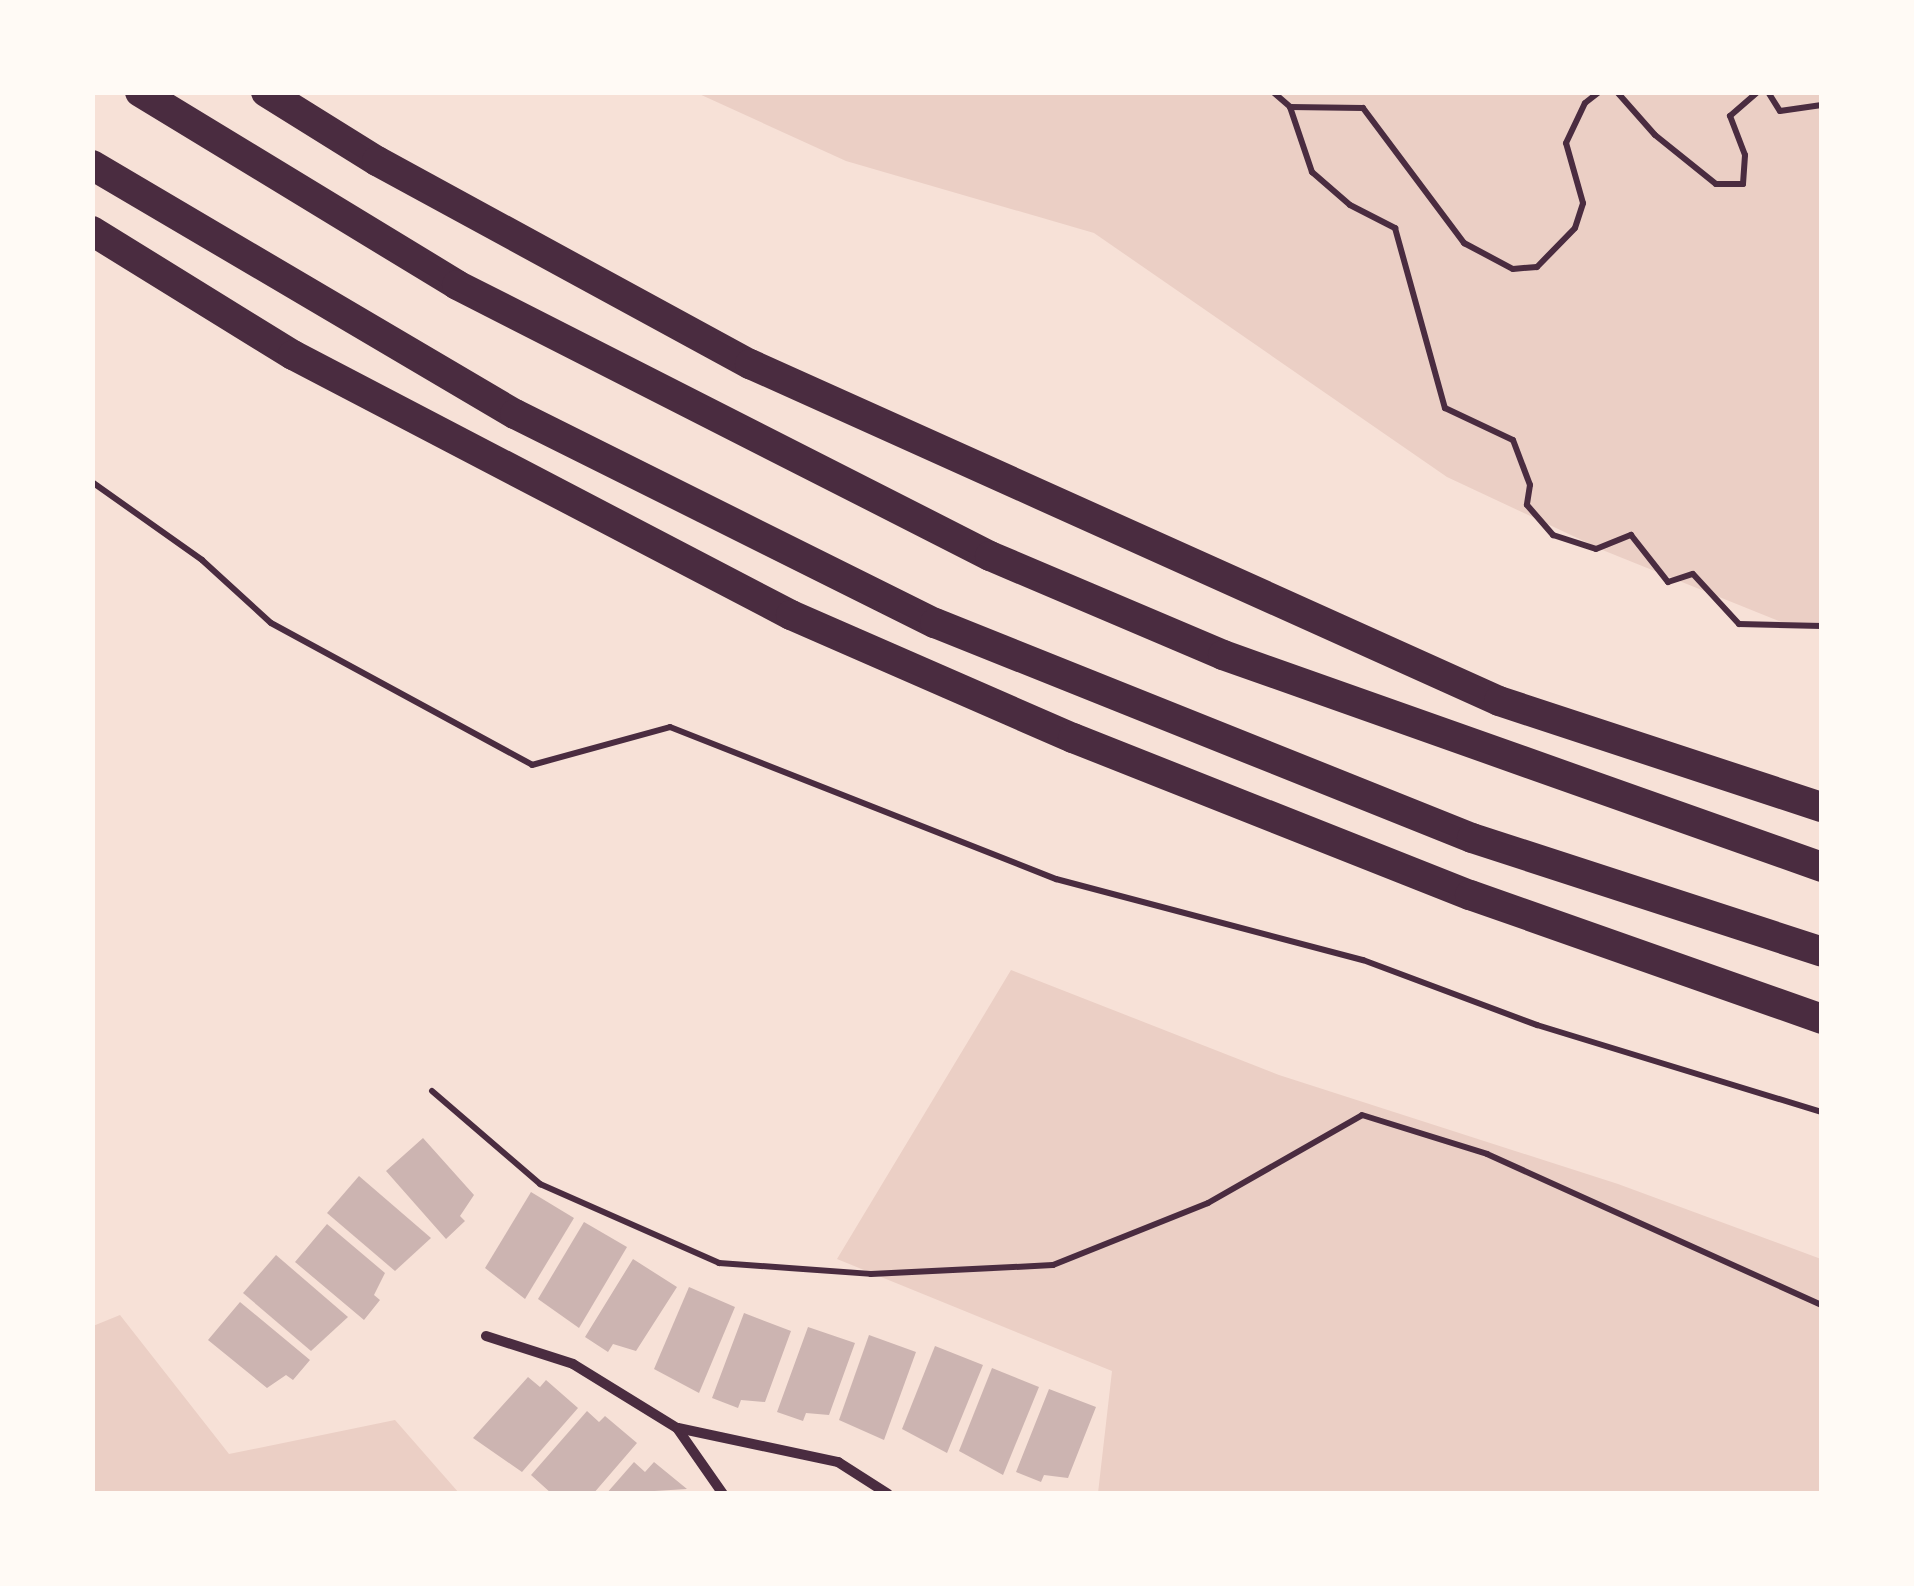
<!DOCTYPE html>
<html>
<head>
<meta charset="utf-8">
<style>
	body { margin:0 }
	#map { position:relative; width:1914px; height:1586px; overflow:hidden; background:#f7e1d7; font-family:"DM Sans",sans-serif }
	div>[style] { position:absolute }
	.green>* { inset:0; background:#ebcfc5 }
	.building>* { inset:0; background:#ccb4b1 }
	.path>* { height:6px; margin:-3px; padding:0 3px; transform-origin:3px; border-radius:3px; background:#4a2c40 }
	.minor>* { height:10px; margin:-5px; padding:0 5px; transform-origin:5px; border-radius:5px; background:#4a2c40 }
	.motorway>* { height:30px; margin:-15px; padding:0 15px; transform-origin:15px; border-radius:15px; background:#4a2c40 }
	span { translate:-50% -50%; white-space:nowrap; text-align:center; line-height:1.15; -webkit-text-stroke:8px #fffaf5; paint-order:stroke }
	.frame { position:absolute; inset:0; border:95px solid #fffaf5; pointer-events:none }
</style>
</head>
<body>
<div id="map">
	<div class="green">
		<i style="clip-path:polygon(697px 93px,1821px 93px,1821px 627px,1781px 622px,1605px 551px,1447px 477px,1094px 233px,846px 161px)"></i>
		<i style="clip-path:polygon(1011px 970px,1279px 1075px,1618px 1184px,1821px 1259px,1821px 1493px,1098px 1493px,1112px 1371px,837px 1259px)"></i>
		<i style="clip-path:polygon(120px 1315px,229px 1454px,395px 1420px,459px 1493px,93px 1493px,93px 1326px)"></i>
	</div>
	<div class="building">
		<i style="clip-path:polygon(423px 1138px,474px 1195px,460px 1216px,465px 1221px,446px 1239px,386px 1171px)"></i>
		<i style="clip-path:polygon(359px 1176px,431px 1238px,395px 1271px,327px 1213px)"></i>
		<i style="clip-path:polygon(531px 1192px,574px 1218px,525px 1299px,485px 1268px)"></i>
		<i style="clip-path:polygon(584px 1222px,627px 1247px,579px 1328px,538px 1299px)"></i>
		<i style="clip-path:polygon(327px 1224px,385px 1273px,374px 1295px,380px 1300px,364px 1320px,295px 1262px)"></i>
		<i style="clip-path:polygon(276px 1255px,348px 1317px,311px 1351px,243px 1293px)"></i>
		<i style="clip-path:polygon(633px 1259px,677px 1287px,636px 1351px,613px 1344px,608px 1352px,585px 1337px)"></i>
		<i style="clip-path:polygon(689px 1287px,735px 1307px,699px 1393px,654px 1369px)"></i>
		<i style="clip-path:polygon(240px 1302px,310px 1360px,293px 1380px,286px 1375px,267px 1388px,208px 1340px)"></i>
		<i style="clip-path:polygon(744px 1313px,791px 1331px,765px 1402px,741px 1400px,738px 1408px,712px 1398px)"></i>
		<i style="clip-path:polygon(808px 1327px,855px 1343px,829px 1415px,806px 1413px,803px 1421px,777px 1412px)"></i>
		<i style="clip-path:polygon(869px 1335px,916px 1352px,884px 1440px,839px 1420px)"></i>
		<i style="clip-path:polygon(935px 1346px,983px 1365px,947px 1453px,902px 1429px)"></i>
		<i style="clip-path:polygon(992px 1368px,1039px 1387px,1003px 1475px,959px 1451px)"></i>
		<i style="clip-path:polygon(528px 1377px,540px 1387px,546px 1380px,578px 1408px,522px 1472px,473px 1438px)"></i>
		<i style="clip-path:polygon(1049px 1389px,1096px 1407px,1068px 1478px,1044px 1475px,1041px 1482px,1016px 1472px)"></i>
		<i style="clip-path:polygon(587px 1411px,599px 1422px,605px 1416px,637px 1443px,593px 1494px,552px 1494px,531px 1475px)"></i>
		<i style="clip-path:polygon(634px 1462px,645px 1472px,654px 1462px,687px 1489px,606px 1494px)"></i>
	</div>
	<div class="path">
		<i style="left:1273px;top:92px;width:23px;rotate:41deg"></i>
		<i style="left:1290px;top:107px;width:69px;rotate:71.3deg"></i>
		<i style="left:1312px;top:172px;width:50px;rotate:41deg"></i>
		<i style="left:1350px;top:205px;width:51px;rotate:27.1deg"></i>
		<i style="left:1395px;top:228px;width:187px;rotate:74.5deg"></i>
		<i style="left:1445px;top:408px;width:75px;rotate:25.2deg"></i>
		<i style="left:1513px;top:440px;width:48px;rotate:69.3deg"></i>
		<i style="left:1530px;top:485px;width:20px;rotate:99deg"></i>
		<i style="left:1527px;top:505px;width:40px;rotate:49deg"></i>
		<i style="left:1553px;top:535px;width:45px;rotate:18deg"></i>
		<i style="left:1596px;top:549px;width:38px;rotate:-22deg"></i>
		<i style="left:1631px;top:535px;width:60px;rotate:51.8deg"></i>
		<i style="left:1668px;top:582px;width:26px;rotate:-18deg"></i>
		<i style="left:1693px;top:574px;width:68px;rotate:47.4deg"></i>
		<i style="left:1739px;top:624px;width:83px;rotate:1.4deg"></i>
		<i style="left:1617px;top:92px;width:57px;rotate:48.5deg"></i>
		<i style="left:1655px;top:135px;width:78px;rotate:38.8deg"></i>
		<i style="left:1716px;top:184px;width:27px"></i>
		<i style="left:1743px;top:184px;width:29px;rotate:-86deg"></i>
		<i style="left:1745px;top:155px;width:42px;rotate:-111deg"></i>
		<i style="left:1730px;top:116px;width:37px;rotate:-41deg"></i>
		<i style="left:1768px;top:92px;width:22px;rotate:58deg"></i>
		<i style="left:1780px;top:111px;width:42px;rotate:-8.1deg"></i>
		<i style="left:1290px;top:107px;width:73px;rotate:0.8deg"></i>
		<i style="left:1363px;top:108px;width:169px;rotate:53.2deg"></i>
		<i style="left:1464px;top:243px;width:55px;rotate:28deg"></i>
		<i style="left:1513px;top:269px;width:24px;rotate:-5deg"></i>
		<i style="left:1537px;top:267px;width:54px;rotate:-45.7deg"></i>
		<i style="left:1575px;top:228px;width:26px;rotate:-72deg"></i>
		<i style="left:1583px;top:203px;width:62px;rotate:-105.8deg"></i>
		<i style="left:1566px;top:143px;width:44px;rotate:-64.6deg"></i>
		<i style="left:1585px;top:103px;width:18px;rotate:-38deg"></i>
		<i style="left:92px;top:482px;width:135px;rotate:35.3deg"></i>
		<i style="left:202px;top:560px;width:93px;rotate:42.4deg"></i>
		<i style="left:271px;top:623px;width:297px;rotate:28.5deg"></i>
		<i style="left:532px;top:765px;width:143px;rotate:-15.4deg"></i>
		<i style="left:670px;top:727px;width:415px;rotate:21.5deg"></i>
		<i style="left:1056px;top:879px;width:318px;rotate:14.8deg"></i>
		<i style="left:1363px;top:960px;width:186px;rotate:20.5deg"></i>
		<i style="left:1537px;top:1025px;width:298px;rotate:17deg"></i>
		<i style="left:432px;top:1091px;width:143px;rotate:40.7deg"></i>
		<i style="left:540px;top:1184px;width:196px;rotate:23.8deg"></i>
		<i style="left:719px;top:1263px;width:152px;rotate:4.1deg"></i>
		<i style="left:871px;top:1274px;width:182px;rotate:-2.8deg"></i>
		<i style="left:1053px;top:1265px;width:167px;rotate:-21.8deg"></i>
		<i style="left:1208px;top:1203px;width:177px;rotate:-29.7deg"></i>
		<i style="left:1362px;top:1115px;width:131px;rotate:17.3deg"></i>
		<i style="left:1487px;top:1154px;width:367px;rotate:24.3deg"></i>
	</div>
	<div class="minor">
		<i style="left:486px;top:1336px;width:91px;rotate:17.8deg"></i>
		<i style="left:573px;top:1364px;width:122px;rotate:31.6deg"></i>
		<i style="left:677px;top:1428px;width:80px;rotate:55.1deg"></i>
		<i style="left:678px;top:1428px;width:164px;rotate:12deg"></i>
		<i style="left:838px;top:1462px;width:59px;rotate:32.6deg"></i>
	</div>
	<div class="motorway">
		<i style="left:140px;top:92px;width:371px;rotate:31.3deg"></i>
		<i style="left:457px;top:285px;width:598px;rotate:26.95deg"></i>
		<i style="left:990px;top:556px;width:253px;rotate:23deg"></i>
		<i style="left:1223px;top:655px;width:635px;rotate:19.49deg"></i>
		<i style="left:266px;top:92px;width:131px;rotate:31.9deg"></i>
		<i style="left:377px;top:161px;width:425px;rotate:28.6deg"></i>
		<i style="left:750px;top:364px;width:821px;rotate:24.22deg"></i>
		<i style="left:1499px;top:701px;width:340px;rotate:18.2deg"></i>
		<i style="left:92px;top:165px;width:491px;rotate:30.5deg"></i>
		<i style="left:515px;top:414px;width:469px;rotate:26.5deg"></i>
		<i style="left:935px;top:623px;width:578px;rotate:21.82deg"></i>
		<i style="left:1472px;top:838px;width:368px;rotate:18deg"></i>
		<i style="left:92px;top:231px;width:236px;rotate:31.7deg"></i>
		<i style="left:293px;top:355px;width:562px;rotate:27.57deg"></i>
		<i style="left:791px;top:615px;width:308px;rotate:23.6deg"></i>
		<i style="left:1073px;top:738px;width:427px;rotate:21.6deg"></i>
		<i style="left:1470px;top:895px;width:373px;rotate:19.4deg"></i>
	</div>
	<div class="frame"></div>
</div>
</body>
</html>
